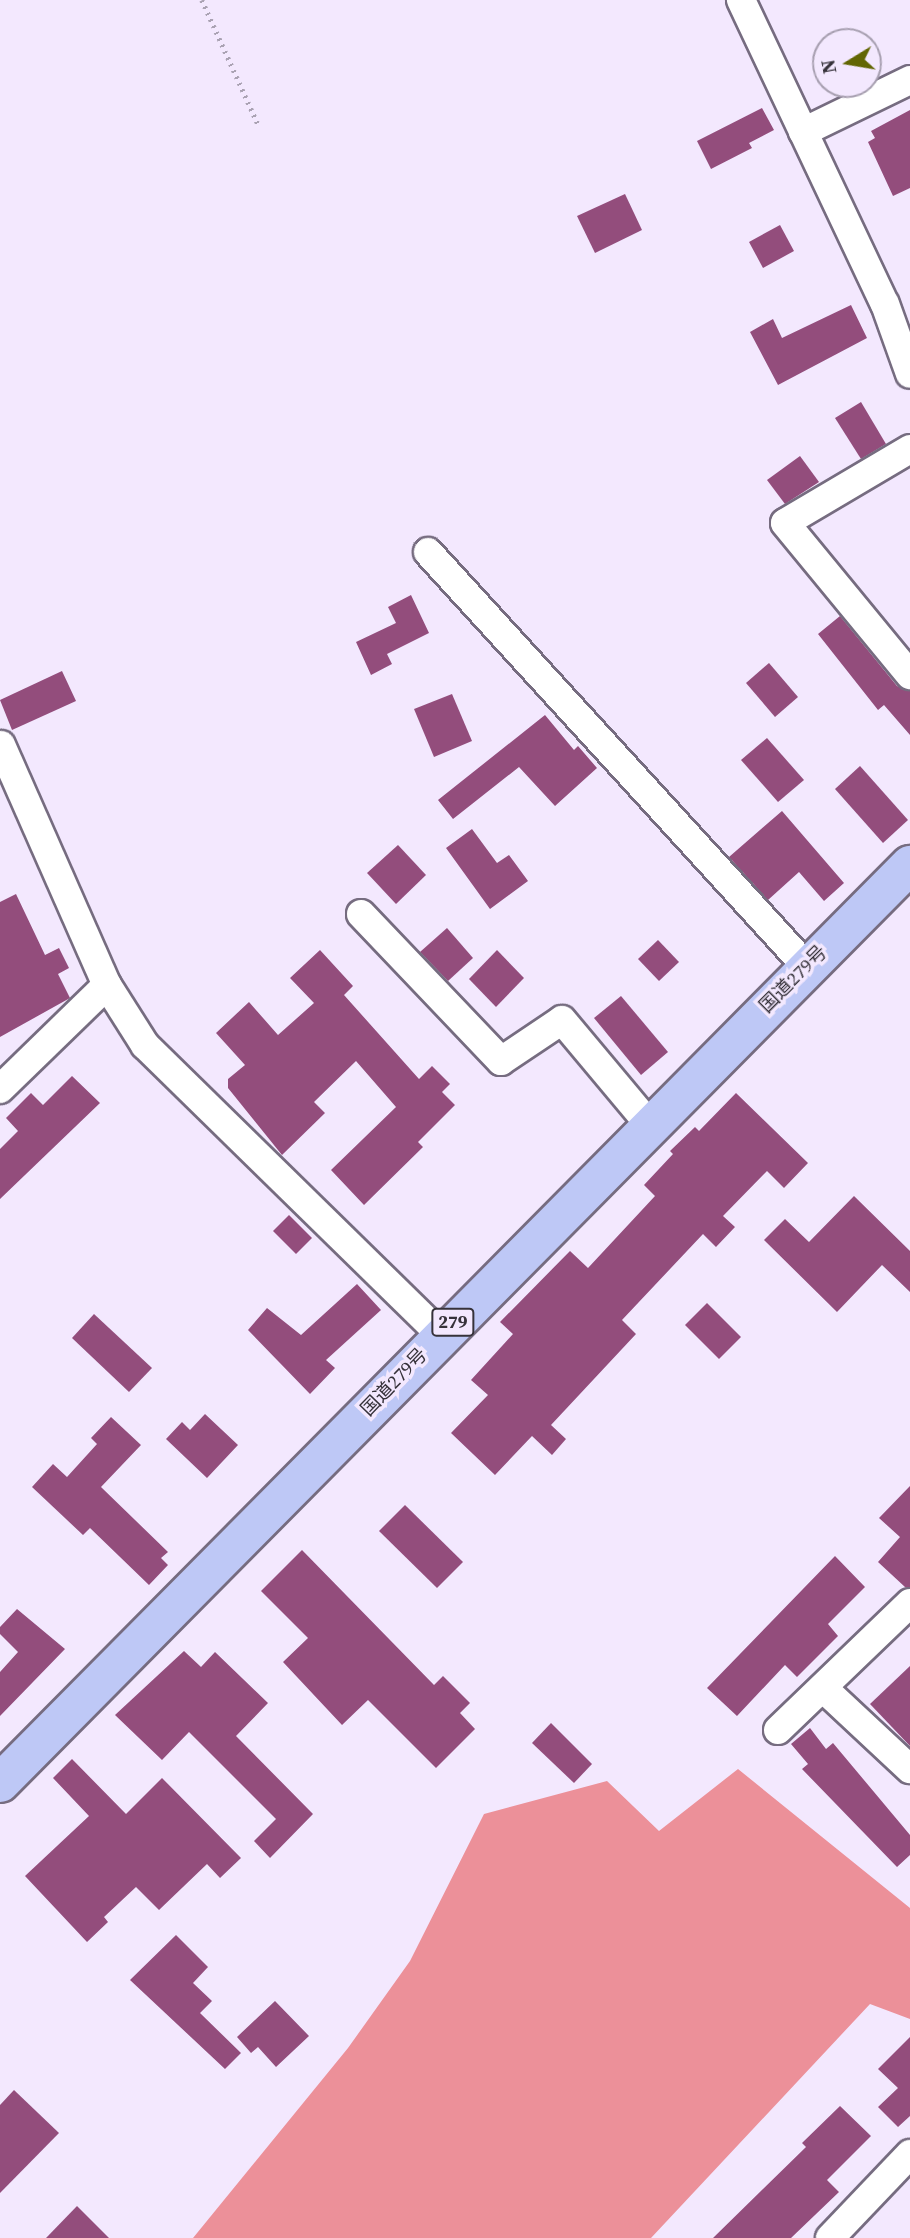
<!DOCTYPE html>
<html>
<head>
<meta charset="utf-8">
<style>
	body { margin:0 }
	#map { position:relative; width:910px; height:2238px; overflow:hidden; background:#f3e8fe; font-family:"Source Serif 4","Noto Sans JP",serif }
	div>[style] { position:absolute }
	.forest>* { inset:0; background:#ec9099 }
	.building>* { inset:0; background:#934d7c }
	.path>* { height:4.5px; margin-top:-2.25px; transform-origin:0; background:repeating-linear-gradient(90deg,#aaa2b3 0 2px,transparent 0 7px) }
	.roads { filter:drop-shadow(2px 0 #766c80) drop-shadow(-2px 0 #766c80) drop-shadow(0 2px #766c80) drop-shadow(0 -2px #766c80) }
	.minor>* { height:28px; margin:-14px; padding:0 14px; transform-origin:14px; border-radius:14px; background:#fff }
	.highway>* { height:38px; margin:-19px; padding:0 19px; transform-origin:19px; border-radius:19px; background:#bec8f6 }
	span { translate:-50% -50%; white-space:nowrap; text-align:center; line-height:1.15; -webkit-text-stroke:7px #f3e8fe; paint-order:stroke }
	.shield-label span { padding:2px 5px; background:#f3e8fe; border:2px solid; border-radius:5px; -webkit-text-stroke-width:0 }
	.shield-label { font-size:18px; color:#36323a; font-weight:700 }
	.street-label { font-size:19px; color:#36323a }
	.north { position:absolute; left:812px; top:28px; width:70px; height:70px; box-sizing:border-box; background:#f3e8fe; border:2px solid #a79fb0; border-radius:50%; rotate:259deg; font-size:19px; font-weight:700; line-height:28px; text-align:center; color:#36323a }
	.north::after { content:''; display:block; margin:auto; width:24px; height:32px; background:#626603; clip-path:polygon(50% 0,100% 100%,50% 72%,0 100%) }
</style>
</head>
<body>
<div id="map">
	<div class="forest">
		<i style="clip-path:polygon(738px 1769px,910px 1908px,910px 2019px,870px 2004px,651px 2238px,193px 2238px,348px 2048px,410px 1961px,484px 1814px,607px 1781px,659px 1831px)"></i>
	</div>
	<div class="building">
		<i style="clip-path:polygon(762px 108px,774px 130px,749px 143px,752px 148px,711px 169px,697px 141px)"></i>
		<i style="clip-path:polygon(910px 110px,910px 188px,893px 196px,868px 142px,875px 138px,871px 131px)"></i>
		<i style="clip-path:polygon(625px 194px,642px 230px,595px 253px,577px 216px)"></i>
		<i style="clip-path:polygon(780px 225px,794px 251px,763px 268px,749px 242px)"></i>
		<i style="clip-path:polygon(851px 305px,867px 338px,778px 385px,750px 332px,773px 319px,782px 338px)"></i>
		<i style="clip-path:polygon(861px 402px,886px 444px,861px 459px,835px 418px)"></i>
		<i style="clip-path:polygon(800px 456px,819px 482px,785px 504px,767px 480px)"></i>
		<i style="clip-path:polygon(411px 595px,429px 633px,387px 654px,392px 664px,371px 675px,356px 642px,396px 623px,388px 607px)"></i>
		<i style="clip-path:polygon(840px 616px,897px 686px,910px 691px,910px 735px,884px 705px,878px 710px,818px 634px)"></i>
		<i style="clip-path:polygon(769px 663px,798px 697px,775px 717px,746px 683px)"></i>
		<i style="clip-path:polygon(62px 671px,76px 701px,12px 730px,0 700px)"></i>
		<i style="clip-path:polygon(452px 694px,472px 741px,434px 757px,414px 709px)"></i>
		<i style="clip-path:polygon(545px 715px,574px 750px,578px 746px,597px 768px,555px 806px,519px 767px,453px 819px,438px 800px)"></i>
		<i style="clip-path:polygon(767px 738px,804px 780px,778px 802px,741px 760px)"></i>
		<i style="clip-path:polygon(860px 766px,908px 820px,883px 843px,835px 789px)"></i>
		<i style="clip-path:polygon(782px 811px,844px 883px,824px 901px,799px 872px,768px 900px,729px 857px)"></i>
		<i style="clip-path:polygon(472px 829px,497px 863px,509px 855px,528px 881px,490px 909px,446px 848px)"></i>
		<i style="clip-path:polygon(398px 845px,426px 875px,396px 904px,367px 873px)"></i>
		<i style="clip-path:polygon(16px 894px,45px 955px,59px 948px,69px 968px,58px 974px,70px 998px,0 1037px,0 902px)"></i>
		<i style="clip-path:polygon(447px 928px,473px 958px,448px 981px,420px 952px)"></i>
		<i style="clip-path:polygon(658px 940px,679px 962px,659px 981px,638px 959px)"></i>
		<i style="clip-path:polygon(320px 950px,353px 986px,344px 995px,419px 1079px,432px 1066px,450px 1084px,442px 1092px,455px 1105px,418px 1142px,423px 1147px,364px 1205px,331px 1170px,396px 1107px,356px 1061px,314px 1102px,325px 1113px,282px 1155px,228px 1088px,228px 1079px,245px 1065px,216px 1033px,249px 1002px,278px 1035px,314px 1003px,290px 978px)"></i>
		<i style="clip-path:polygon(497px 950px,524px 978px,496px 1007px,469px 979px)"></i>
		<i style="clip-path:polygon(621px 996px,668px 1052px,641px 1075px,594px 1018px)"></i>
		<i style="clip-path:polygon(72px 1076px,100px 1103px,0 1199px,0 1149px,18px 1131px,6px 1118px,31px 1093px,43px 1105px)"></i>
		<i style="clip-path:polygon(736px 1093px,808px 1163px,784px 1188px,767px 1171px,723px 1216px,735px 1227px,716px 1247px,703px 1234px,622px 1320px,636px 1334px,551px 1425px,566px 1439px,552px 1455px,532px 1436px,495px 1475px,451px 1433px,488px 1395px,471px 1380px,513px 1334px,500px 1322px,570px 1251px,588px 1268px,655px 1196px,644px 1185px,673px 1154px,670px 1151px,695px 1127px,699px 1131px)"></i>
		<i style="clip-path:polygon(854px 1196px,910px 1251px,910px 1292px,882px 1265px,837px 1312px,764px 1240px,785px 1219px,809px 1242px)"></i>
		<i style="clip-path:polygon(289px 1215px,312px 1238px,296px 1254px,273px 1231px)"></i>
		<i style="clip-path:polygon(357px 1284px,381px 1310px,326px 1360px,335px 1368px,310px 1394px,248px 1330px,267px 1308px,301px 1335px)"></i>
		<i style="clip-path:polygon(707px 1303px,741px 1337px,719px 1359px,685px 1325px)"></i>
		<i style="clip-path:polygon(94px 1314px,152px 1368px,129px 1392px,72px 1338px)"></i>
		<i style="clip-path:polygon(205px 1414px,238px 1445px,207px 1478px,166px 1439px,182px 1422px,190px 1430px)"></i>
		<i style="clip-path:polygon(111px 1417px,141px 1445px,101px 1487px,168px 1552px,161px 1558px,168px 1565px,149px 1585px,90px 1528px,83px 1535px,32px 1487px,53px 1464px,67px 1477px,97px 1444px,91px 1438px)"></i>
		<i style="clip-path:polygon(910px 1486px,910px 1587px,905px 1587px,878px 1562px,900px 1537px,879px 1518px)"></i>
		<i style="clip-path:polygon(405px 1505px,463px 1562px,437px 1588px,379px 1531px)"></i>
		<i style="clip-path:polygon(302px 1550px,434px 1685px,443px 1676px,470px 1703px,460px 1713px,475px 1729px,436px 1768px,368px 1700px,342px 1725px,283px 1662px,308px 1638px,261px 1591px)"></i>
		<i style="clip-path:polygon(835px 1556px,865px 1587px,828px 1624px,838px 1636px,797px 1677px,785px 1665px,737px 1716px,707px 1688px)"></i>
		<i style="clip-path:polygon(17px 1609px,65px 1649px,0 1716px,0 1672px,18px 1652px,0 1634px,0 1627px)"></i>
		<i style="clip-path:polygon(184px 1651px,201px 1667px,215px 1652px,268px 1703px,236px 1736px,313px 1814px,270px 1858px,254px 1841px,276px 1819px,189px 1732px,162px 1760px,115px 1715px)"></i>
		<i style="clip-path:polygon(910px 1666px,910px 1746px,870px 1704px)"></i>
		<i style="clip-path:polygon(551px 1723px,592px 1764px,574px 1783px,532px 1743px)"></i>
		<i style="clip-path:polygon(810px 1728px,826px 1749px,833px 1743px,910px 1835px,910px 1855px,897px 1867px,802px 1769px,808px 1764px,791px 1744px)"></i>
		<i style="clip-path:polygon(72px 1759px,126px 1814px,162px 1778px,241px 1858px,220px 1878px,207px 1864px,159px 1910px,136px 1887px,104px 1917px,108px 1922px,87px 1942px,25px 1876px,89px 1816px,53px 1778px)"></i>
		<i style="clip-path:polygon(176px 1935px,208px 1967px,193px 1983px,212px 2001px,200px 2013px,241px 2053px,225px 2069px,130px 1980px)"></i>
		<i style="clip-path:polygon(275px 2001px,309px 2036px,276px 2067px,258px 2047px,251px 2053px,237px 2037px)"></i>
		<i style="clip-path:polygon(910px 2037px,910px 2116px,898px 2127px,878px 2107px,898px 2088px,878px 2069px)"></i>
		<i style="clip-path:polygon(14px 2090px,59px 2133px,0 2193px,0 2105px)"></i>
		<i style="clip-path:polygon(840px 2106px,871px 2136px,827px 2180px,839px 2192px,791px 2238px,713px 2238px,806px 2147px,802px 2143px)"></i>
		<i style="clip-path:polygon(77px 2206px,109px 2238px,46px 2238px)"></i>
	</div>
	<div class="path">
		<i style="left:202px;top:0;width:138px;rotate:65.7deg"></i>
	</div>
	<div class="roads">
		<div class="minor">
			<i style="left:741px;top:0;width:336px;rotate:64.7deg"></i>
			<i style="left:885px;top:304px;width:74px;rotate:70.3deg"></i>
			<i style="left:803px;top:132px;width:119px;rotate:-25.9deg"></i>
			<i style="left:910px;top:449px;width:145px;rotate:149.4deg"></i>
			<i style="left:785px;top:523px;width:197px;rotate:50.6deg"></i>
			<i style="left:428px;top:552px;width:561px;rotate:47.6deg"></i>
			<i style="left:1px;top:745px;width:262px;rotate:66.2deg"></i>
			<i style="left:107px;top:985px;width:71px;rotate:57.7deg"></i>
			<i style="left:145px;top:1045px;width:414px;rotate:44.4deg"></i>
			<i style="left:361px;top:914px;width:203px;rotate:46.4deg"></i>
			<i style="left:501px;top:1061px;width:73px;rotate:-33.9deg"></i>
			<i style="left:562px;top:1020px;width:136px;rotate:50.1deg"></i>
			<i style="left:0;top:1089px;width:149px;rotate:-44.2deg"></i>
			<i style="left:823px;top:1688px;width:119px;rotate:43deg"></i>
			<i style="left:778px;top:1730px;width:183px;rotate:-43.9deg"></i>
			<i style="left:830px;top:2238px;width:116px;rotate:-46.4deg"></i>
		</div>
		<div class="highway">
			<i style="left:0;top:1783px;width:1293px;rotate:-45.25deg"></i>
		</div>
	</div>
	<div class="shield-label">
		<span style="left:453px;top:1322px">279</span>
	</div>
	<div class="street-label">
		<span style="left:793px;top:979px;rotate:-45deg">国道279号</span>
		<span style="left:394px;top:1382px;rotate:-46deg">国道279号</span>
	</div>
	<div class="north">N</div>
</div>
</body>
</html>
